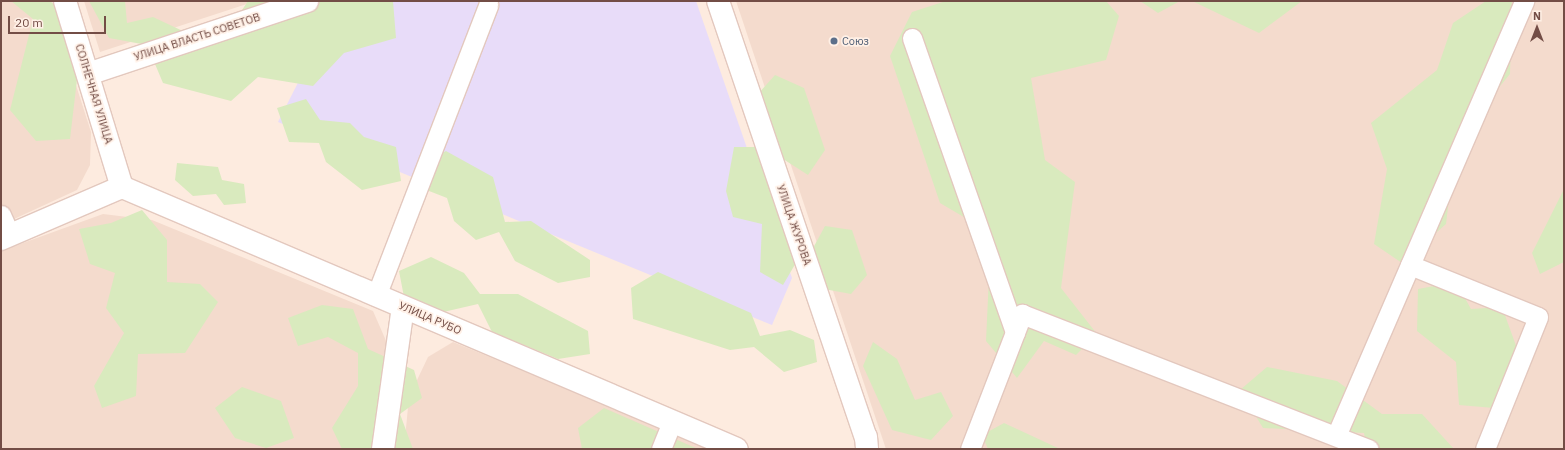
<!DOCTYPE html>
<html>
<head>
<meta charset="utf-8">
<style>
	body { margin:0 }
	#map { position:relative; width:1565px; height:450px; overflow:hidden; background:#fdebdf; font-family:"IBM Plex Sans",sans-serif }
	div>[style] { position:absolute }
	.residential>* { inset:0; background:#f4dbcd }
	.education>* { inset:0; background:#e8dcf9 }
	.green>* { inset:0; background:#d9eabe }
	.roads { filter:drop-shadow(1px 0 #e3c8be) drop-shadow(-1px 0 #e3c8be) drop-shadow(0 1px #e3c8be) drop-shadow(0 -1px #e3c8be) }
	.service>* { height:19px; margin:-9.5px; padding:0 9.5px; transform-origin:9.5px; border-radius:9.5px; background:#fff }
	.minor>* { height:22px; margin:-11px; padding:0 11px; transform-origin:11px; border-radius:11px; background:#fff }
	.dots>* { width:11px; height:11px; translate:-50% -50%; box-sizing:border-box; border:2px solid #fff0e6; border-radius:50% }
	span { translate:-50% -50%; white-space:nowrap; text-align:center; line-height:1.15; -webkit-text-stroke:3.5px #fff0e6; paint-order:stroke }
	.street-label { font-size:11px; color:#734d46 }
	.service-label { font-size:11px; color:#4e5e75 }
	.left { translate:0 -50%; text-align:left }
	.frame { position:absolute; inset:0; border:2px solid #734d46; pointer-events:none }
	.north { position:absolute; left:1517px; top:8px; width:40px; height:40px; -webkit-text-stroke:3px #fff0e6; paint-order:stroke; rotate:0deg; font-size:11px; font-weight:700; line-height:16px; text-align:center; color:#734d46 }
	.north::after { content:''; display:block; margin:auto; width:14px; height:18px; background:#734d46; clip-path:polygon(50% 0,100% 100%,50% 72%,0 100%) }
	.scale { position:absolute; left:8px; top:16px; width:98px; height:18px; box-sizing:border-box; border:2px solid #734d46; border-top:0; padding-left:5px; font-size:12px; line-height:14px; white-space:nowrap; color:#734d46; -webkit-text-stroke:3px #fff0e6; paint-order:stroke }
</style>
</head>
<body>
<div id="map">
	<div class="residential">
		<i style="clip-path:polygon(1px 1px,49px 1px,91px 132px,90px 165px,77px 190px,1px 225px)"></i>
		<i style="clip-path:polygon(84px 1px,256px 1px,100px 52px)"></i>
		<i style="clip-path:polygon(736px 1px,1564px 1px,1564px 449px,886px 449px)"></i>
		<i style="clip-path:polygon(103px 214px,152px 220px,373px 311px,387px 343px,370px 449px,1px 449px,1px 251px)"></i>
		<i style="clip-path:polygon(453px 342px,714px 449px,404px 449px,409px 397px,428px 357px)"></i>
	</div>
	<div class="education">
		<i style="clip-path:polygon(355px 1px,696px 1px,792px 278px,772px 325px,278px 122px,337px 6px)"></i>
	</div>
	<div class="green">
		<i style="clip-path:polygon(11px 1px,50px 1px,65px 13px,79px 63px,70px 139px,36px 141px,10px 110px,33px 19px)"></i>
		<i style="clip-path:polygon(89px 1px,125px 1px,127px 23px,153px 17px,187px 33px,236px 19px,248px 1px,393px 1px,396px 38px,344px 53px,313px 86px,258px 77px,231px 101px,163px 83px,147px 45px,109px 38px)"></i>
		<i style="clip-path:polygon(946px 1px,1106px 1px,1119px 16px,1106px 60px,1031px 78px,1045px 160px,1075px 182px,1061px 288px,1097px 334px,1076px 355px,1044px 341px,1017px 378px,986px 341px,991px 233px,940px 203px,890px 56px,912px 12px)"></i>
		<i style="clip-path:polygon(1140px 1px,1180px 1px,1158px 13px)"></i>
		<i style="clip-path:polygon(1192px 1px,1302px 1px,1259px 33px)"></i>
		<i style="clip-path:polygon(1486px 1px,1512px 1px,1510px 74px,1456px 140px,1446px 224px,1402px 263px,1374px 244px,1387px 169px,1371px 123px,1437px 70px,1453px 23px)"></i>
		<i style="clip-path:polygon(775px 75px,804px 88px,825px 150px,808px 175px,780px 157px,758px 94px)"></i>
		<i style="clip-path:polygon(306px 99px,320px 120px,350px 123px,364px 137px,396px 147px,401px 181px,362px 190px,326px 162px,319px 143px,289px 142px,277px 108px)"></i>
		<i style="clip-path:polygon(734px 147px,758px 147px,797px 261px,783px 285px,760px 272px,762px 224px,733px 217px,726px 191px)"></i>
		<i style="clip-path:polygon(446px 151px,493px 177px,505px 222px,531px 221px,590px 260px,590px 277px,558px 283px,515px 261px,499px 232px,476px 240px,454px 221px,447px 198px,424px 189px,421px 164px)"></i>
		<i style="clip-path:polygon(177px 163px,218px 167px,222px 180px,244px 184px,246px 203px,224px 205px,216px 194px,193px 196px,175px 180px)"></i>
		<i style="clip-path:polygon(1564px 189px,1564px 262px,1540px 274px,1532px 253px)"></i>
		<i style="clip-path:polygon(142px 210px,167px 240px,167px 282px,200px 284px,218px 302px,185px 353px,138px 354px,136px 396px,102px 408px,94px 386px,124px 333px,106px 308px,115px 273px,90px 264px,79px 229px,111px 223px)"></i>
		<i style="clip-path:polygon(825px 226px,852px 230px,867px 275px,851px 294px,824px 289px,812px 250px)"></i>
		<i style="clip-path:polygon(431px 257px,464px 273px,480px 294px,518px 294px,588px 331px,590px 354px,558px 359px,492px 332px,478px 304px,439px 313px,404px 297px,399px 271px)"></i>
		<i style="clip-path:polygon(658px 272px,751px 313px,760px 336px,790px 330px,814px 340px,817px 362px,784px 372px,754px 347px,730px 350px,633px 319px,631px 288px)"></i>
		<i style="clip-path:polygon(1456px 282px,1471px 309px,1502px 307px,1519px 354px,1494px 408px,1459px 405px,1456px 362px,1417px 331px,1418px 289px)"></i>
		<i style="clip-path:polygon(322px 305px,353px 309px,368px 349px,414px 370px,422px 398px,400px 414px,413px 449px,342px 449px,332px 428px,358px 386px,358px 353px,328px 337px,298px 346px,288px 318px)"></i>
		<i style="clip-path:polygon(873px 342px,897px 359px,915px 400px,941px 392px,953px 416px,931px 440px,892px 430px,863px 366px)"></i>
		<i style="clip-path:polygon(1267px 367px,1337px 381px,1382px 414px,1422px 414px,1454px 449px,1367px 449px,1364px 433px,1263px 428px,1240px 390px)"></i>
		<i style="clip-path:polygon(242px 387px,281px 401px,294px 438px,266px 448px,235px 438px,215px 408px)"></i>
		<i style="clip-path:polygon(604px 408px,698px 449px,582px 449px,578px 428px)"></i>
		<i style="clip-path:polygon(1004px 423px,1060px 449px,988px 449px,982px 435px)"></i>
	</div>
	<div class="roads">
		<div class="service">
			<i style="left:912px;top:38px;width:312px;rotate:70.7deg"></i>
			<i style="left:1px;top:215px;width:22px;rotate:66deg"></i>
			<i style="left:1410px;top:265px;width:138px;rotate:22.1deg"></i>
			<i style="left:1538px;top:317px;width:142px;rotate:111.9deg"></i>
			<i style="left:376px;top:296px;width:312px;rotate:-68.9deg"></i>
			<i style="left:1336px;top:436px;width:474px;rotate:-66.6deg"></i>
			<i style="left:661px;top:449px;width:29px;rotate:-68deg"></i>
			<i style="left:970px;top:449px;width:145px;rotate:-68.9deg"></i>
			<i style="left:1022px;top:314px;width:372px;rotate:21.3deg"></i>
		</div>
		<div class="minor">
			<i style="left:65px;top:1px;width:195px;rotate:73deg"></i>
			<i style="left:718px;top:1px;width:460px;rotate:71.3deg"></i>
			<i style="left:866px;top:437px;width:12px;rotate:85deg"></i>
			<i style="left:88px;top:74px;width:231px;rotate:-18.4deg"></i>
			<i style="left:122px;top:187px;width:668px;rotate:23.07deg"></i>
			<i style="left:1px;top:239px;width:132px;rotate:-23.3deg"></i>
			<i style="left:383px;top:449px;width:143px;rotate:-82deg"></i>
		</div>
	</div>
	<div class="dots">
		<i style="left:834px;top:41px;background:#5c6f8a"></i>
	</div>
	<div class="street-label">
		<span style="left:197px;top:37px;rotate:-18deg">УЛИЦА ВЛАСТЬ СОВЕТОВ</span>
		<span style="left:94px;top:94px;rotate:73deg">СОЛНЕЧНАЯ УЛИЦА</span>
		<span style="left:794px;top:225px;rotate:71deg">УЛИЦА ЖУРОВА</span>
		<span style="left:430px;top:318px;rotate:23deg">УЛИЦА РУБО</span>
	</div>
	<div class="service-label">
		<span class="left" style="left:842px;top:41px">Союз</span>
	</div>
	<div class="frame"></div>
	<div class="north">N</div>
	<div class="scale">20 m</div>
</div>
</body>
</html>
